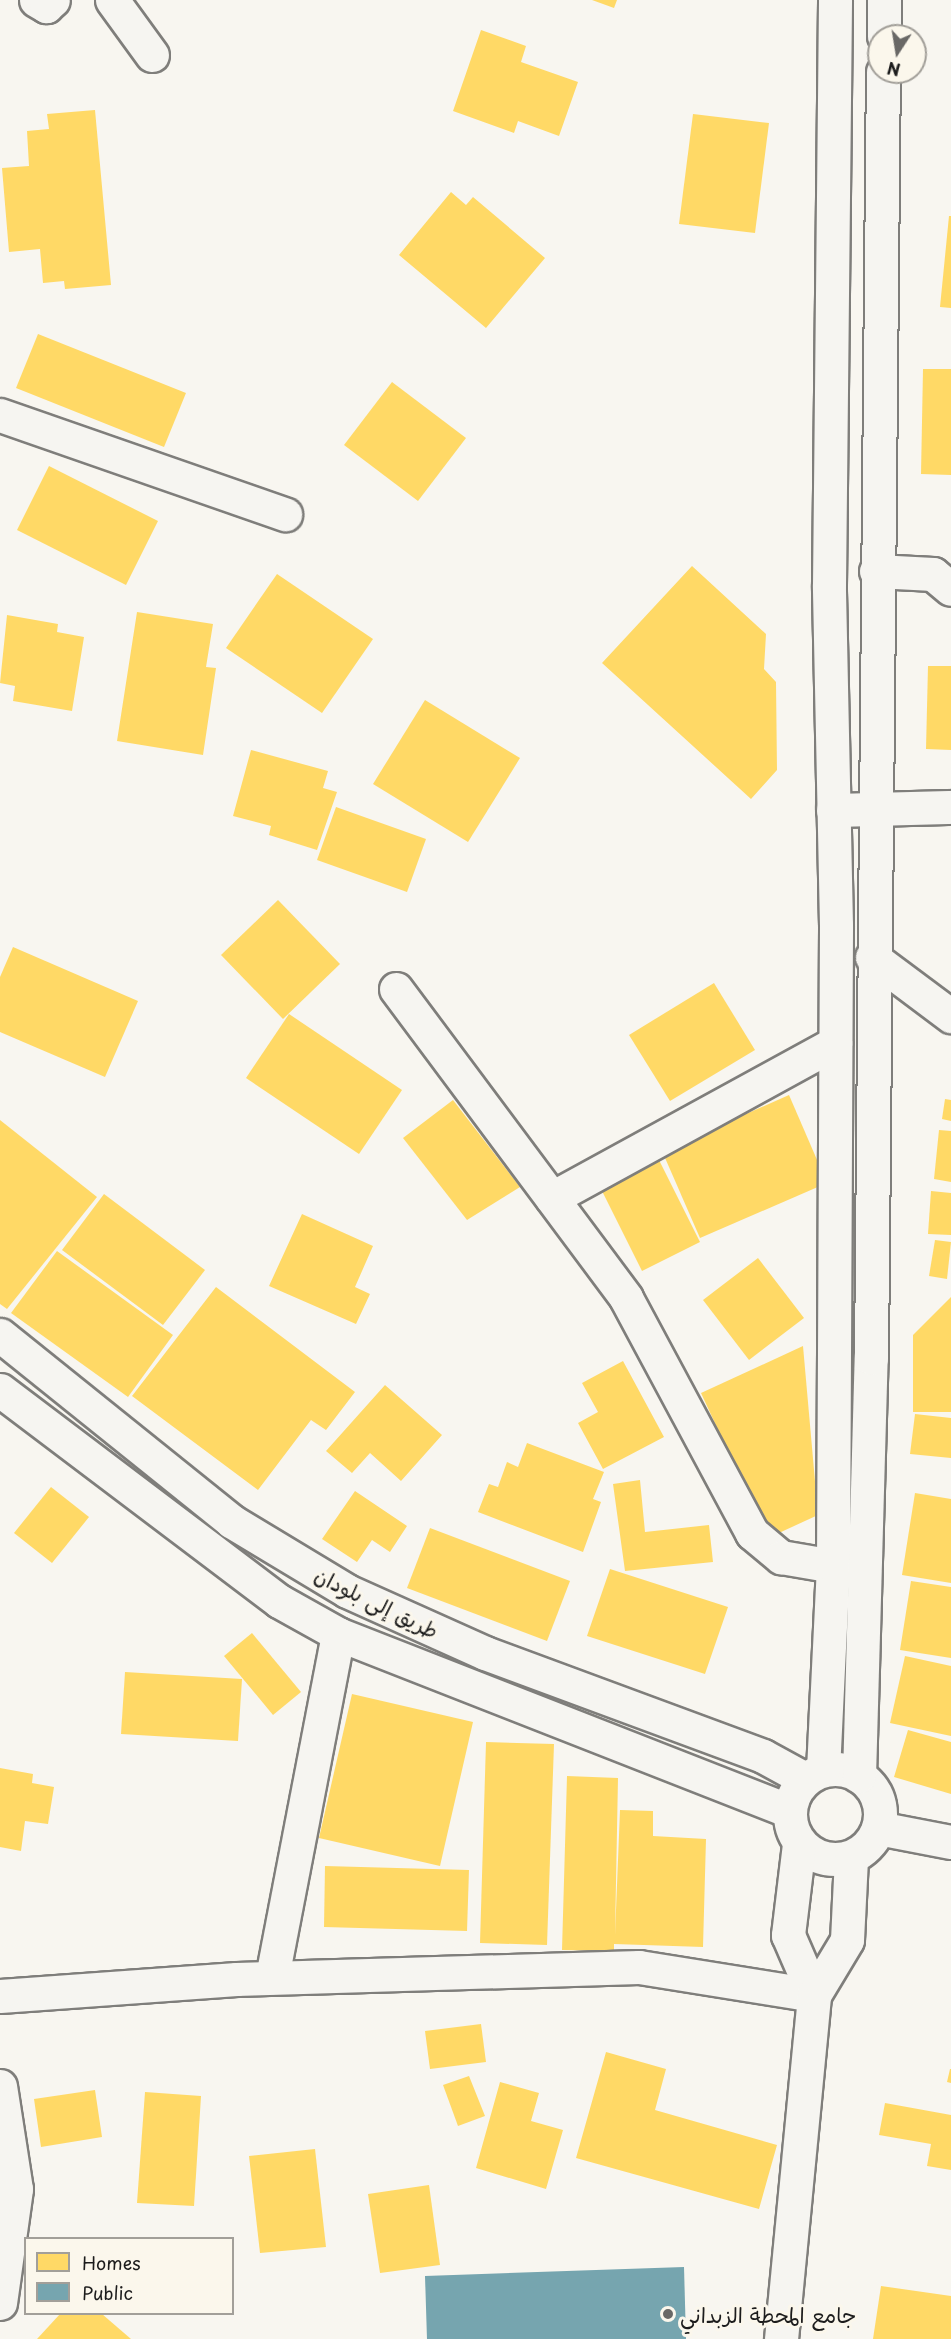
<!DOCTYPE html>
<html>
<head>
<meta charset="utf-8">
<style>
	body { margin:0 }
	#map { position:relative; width:951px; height:2339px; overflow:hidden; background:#f8f6f0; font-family:"Playpen Sans","Playpen Sans Arabic",sans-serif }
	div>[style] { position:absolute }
	.homes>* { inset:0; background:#ffd966 }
	.public>* { inset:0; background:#76a5af }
	.roads { filter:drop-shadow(2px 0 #7f7e7b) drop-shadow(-2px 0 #7f7e7b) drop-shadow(0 2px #7f7e7b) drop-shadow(0 -2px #7f7e7b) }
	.street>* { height:33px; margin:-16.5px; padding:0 16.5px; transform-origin:16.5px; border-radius:16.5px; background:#f6f5f1 }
	.secondary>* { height:33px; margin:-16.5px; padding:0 16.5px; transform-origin:16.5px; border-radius:16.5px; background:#f6f5f1 }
	.secondary>.ring { margin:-16.5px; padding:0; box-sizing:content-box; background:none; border:33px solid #f6f5f1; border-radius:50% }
	.dots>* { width:16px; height:16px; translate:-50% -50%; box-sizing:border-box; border:3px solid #fbf7ec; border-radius:50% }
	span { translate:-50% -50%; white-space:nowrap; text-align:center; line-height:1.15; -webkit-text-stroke:6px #fbf7ec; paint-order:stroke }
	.street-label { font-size:21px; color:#1c1c1c }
	.poi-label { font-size:21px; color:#1c1c1c }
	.left { translate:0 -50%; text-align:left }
	.legend { position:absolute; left:24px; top:2237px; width:210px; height:78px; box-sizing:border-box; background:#fbf7ec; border:2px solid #a29f99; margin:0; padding:8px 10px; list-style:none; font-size:18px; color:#1c1c1c }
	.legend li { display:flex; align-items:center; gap:12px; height:30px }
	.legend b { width:30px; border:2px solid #a29f99 }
	.north { position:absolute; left:867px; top:24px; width:60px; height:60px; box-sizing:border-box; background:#fbf7ec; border:2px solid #a29f99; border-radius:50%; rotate:192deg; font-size:16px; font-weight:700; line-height:24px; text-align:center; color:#1c1c1c }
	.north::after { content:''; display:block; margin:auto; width:21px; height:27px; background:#696866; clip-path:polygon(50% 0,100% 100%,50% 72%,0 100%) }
</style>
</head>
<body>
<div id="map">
	<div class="homes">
		<i style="clip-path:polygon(592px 0,617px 0,614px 8px)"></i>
		<i style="clip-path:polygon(481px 30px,526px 46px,521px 62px,578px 82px,559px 136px,518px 121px,514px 133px,453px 111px)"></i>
		<i style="clip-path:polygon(95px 110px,111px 285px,65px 289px,64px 281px,43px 283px,40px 249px,9px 252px,2px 168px,29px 166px,27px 131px,49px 129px,47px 114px)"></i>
		<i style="clip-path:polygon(693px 114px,769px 123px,755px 233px,679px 224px)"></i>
		<i style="clip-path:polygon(451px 192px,466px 205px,473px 197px,545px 258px,486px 328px,399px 255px)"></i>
		<i style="clip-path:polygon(949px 216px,951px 216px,951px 308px,940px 307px)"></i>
		<i style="clip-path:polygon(38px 334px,186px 393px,164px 447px,16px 388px)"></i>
		<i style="clip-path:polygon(923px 369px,951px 369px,951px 475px,921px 474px)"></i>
		<i style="clip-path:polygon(392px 382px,466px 438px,418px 501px,344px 445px)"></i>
		<i style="clip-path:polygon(49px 466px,158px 521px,126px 585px,17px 530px)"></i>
		<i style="clip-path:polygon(692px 566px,766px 634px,764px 669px,776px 682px,777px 770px,751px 799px,602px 663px)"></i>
		<i style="clip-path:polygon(277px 574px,373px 639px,322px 713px,226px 648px)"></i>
		<i style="clip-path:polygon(137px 612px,213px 624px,206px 667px,216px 668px,203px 755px,117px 741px)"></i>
		<i style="clip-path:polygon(7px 615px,58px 624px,57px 632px,84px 637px,72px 711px,13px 701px,15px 686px,0 683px)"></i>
		<i style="clip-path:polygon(928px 666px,951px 666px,951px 750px,926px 749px)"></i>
		<i style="clip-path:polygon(425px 700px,520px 758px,468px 842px,373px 784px)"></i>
		<i style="clip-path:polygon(251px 750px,328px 771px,323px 788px,337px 792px,317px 850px,269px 835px,271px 826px,233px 816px)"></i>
		<i style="clip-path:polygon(336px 807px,426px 839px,407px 892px,317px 860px)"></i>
		<i style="clip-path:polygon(278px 900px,340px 964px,283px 1019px,221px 955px)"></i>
		<i style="clip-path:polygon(13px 947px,138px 1001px,105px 1077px,0 1032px,0 977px)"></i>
		<i style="clip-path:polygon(714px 983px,755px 1050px,670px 1101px,629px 1035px)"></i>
		<i style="clip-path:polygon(289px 1014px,402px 1090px,359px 1154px,246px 1078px)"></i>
		<i style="clip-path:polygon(789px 1095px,827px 1183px,700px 1238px,662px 1151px)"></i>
		<i style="clip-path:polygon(945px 1099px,951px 1100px,951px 1121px,942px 1119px)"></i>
		<i style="clip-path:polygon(453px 1100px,520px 1187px,467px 1220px,403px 1138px)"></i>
		<i style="clip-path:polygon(0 1120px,97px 1197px,7px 1309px,0 1304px)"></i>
		<i style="clip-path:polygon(939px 1130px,951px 1131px,951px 1182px,934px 1179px)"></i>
		<i style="clip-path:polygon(655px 1152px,700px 1242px,642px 1271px,597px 1181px)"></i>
		<i style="clip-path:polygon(931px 1191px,951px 1193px,951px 1235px,928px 1234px)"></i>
		<i style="clip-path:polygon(104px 1194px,205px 1270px,163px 1325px,62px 1250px)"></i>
		<i style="clip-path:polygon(302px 1214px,373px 1246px,355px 1287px,370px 1294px,356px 1324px,269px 1286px)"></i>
		<i style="clip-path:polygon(935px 1240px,951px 1242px,947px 1279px,929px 1276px)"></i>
		<i style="clip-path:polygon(57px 1251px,173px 1335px,128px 1397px,11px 1313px)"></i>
		<i style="clip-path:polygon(758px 1258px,804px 1318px,749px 1360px,703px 1300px)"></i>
		<i style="clip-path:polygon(216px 1287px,355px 1392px,326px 1430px,311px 1420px,258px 1490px,132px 1396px)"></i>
		<i style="clip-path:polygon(951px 1297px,951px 1412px,913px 1412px,913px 1335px)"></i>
		<i style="clip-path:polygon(803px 1346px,818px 1515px,768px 1538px,701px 1393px)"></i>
		<i style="clip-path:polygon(623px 1361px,664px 1437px,603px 1469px,578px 1423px,598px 1412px,582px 1383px)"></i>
		<i style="clip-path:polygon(385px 1385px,442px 1435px,401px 1481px,370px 1453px,352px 1473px,326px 1451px)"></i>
		<i style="clip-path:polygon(915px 1414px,951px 1418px,951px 1458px,910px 1454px)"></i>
		<i style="clip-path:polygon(527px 1443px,604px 1472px,593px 1499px,601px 1502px,583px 1552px,478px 1512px,489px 1484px,498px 1487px,507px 1462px,518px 1467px)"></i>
		<i style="clip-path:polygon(640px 1480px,645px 1532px,709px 1525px,713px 1562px,625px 1571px,613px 1484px)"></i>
		<i style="clip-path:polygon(51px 1487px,89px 1517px,52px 1563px,14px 1533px)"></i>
		<i style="clip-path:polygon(355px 1491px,407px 1526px,390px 1552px,372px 1540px,357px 1562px,322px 1539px)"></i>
		<i style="clip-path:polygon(915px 1493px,951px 1499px,951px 1583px,902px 1575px)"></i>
		<i style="clip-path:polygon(430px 1528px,570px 1581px,547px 1641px,407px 1588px)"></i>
		<i style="clip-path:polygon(610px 1569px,728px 1607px,705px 1674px,587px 1636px)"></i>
		<i style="clip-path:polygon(911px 1581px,951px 1587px,951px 1658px,900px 1650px)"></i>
		<i style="clip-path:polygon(252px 1633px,301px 1692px,273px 1715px,224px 1656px)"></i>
		<i style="clip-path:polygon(905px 1656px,951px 1666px,951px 1736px,890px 1723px)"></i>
		<i style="clip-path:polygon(125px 1672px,242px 1679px,238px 1741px,121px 1734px)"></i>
		<i style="clip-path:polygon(352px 1694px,473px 1722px,440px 1866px,319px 1838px)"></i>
		<i style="clip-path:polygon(908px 1730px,951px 1742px,951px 1794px,894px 1777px)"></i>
		<i style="clip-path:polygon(486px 1742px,554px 1744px,547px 1945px,480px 1943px)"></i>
		<i style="clip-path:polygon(0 1768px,33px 1774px,32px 1783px,54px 1787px,48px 1824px,25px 1821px,21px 1851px,0 1847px)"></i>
		<i style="clip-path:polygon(567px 1776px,618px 1778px,615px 1935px,620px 1810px,653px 1811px,653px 1836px,706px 1839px,703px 1947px,614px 1944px,614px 1951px,562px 1950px)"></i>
		<i style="clip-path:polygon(325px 1866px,469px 1870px,467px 1931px,324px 1927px)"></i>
		<i style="clip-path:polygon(481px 2024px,486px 2062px,430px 2069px,425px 2031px)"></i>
		<i style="clip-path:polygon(606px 2052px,666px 2069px,655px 2110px,777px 2145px,759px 2209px,576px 2158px)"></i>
		<i style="clip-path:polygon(950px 2069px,951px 2069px,951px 2083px,947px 2082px)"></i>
		<i style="clip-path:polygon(469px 2076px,485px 2116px,458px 2126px,443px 2085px)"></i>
		<i style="clip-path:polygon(500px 2082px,539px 2093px,531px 2121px,563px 2130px,546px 2189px,476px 2168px)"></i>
		<i style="clip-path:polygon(95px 2090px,102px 2137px,41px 2147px,34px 2099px)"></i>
		<i style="clip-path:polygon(145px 2092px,201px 2096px,194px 2206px,137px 2203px)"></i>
		<i style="clip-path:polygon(885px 2103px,951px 2115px,951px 2170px,927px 2166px,931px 2144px,879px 2135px)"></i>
		<i style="clip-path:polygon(315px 2149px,326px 2247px,260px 2253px,249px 2156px)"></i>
		<i style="clip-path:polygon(429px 2185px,440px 2265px,380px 2273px,368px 2194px)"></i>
		<i style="clip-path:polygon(881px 2286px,951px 2296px,951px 2339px,873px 2339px)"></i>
		<i style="clip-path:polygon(60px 2314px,102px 2314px,131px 2339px,37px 2339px)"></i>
	</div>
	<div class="public">
		<i style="clip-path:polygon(684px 2267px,686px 2339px,427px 2339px,425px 2276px)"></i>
	</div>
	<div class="roads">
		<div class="street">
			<i style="left:36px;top:0;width:12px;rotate:31deg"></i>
			<i style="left:46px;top:6px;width:9px;rotate:-41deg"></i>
			<i style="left:112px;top:0;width:68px;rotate:54deg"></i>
			<i style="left:0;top:415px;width:302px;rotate:19.2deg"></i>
			<i style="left:876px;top:571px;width:57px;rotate:3deg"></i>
			<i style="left:933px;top:574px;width:23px;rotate:40deg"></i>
			<i style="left:833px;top:810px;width:118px;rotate:-1.5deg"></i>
			<i style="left:872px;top:957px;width:99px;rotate:36.8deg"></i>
			<i style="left:396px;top:989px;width:385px;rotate:53.3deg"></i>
			<i style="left:626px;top:1298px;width:267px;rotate:61.8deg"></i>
			<i style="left:752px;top:1533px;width:38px;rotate:40deg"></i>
			<i style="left:781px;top:1557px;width:53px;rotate:9.8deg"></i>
			<i style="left:552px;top:1198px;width:323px;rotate:-28.7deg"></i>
			<i style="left:272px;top:1977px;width:349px;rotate:-79.1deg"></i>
			<i style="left:0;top:2086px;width:104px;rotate:81.2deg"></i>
			<i style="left:16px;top:2189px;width:115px;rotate:98deg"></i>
		</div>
		<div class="secondary">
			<i style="left:884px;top:36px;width:36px;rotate:-90deg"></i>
			<i style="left:0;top:1335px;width:297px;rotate:38.8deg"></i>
			<i style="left:231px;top:1521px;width:135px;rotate:31.1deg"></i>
			<i style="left:347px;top:1591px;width:151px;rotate:24.2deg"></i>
			<i style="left:485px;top:1653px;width:296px;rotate:20.3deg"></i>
			<i style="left:763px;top:1756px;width:48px;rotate:28.7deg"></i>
			<i style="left:0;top:1390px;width:350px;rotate:37.1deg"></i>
			<i style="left:279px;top:1601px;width:68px;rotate:29.2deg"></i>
			<i style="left:338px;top:1634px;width:484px;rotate:21.4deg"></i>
			<i class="ring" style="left:790px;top:1769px;width:57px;height:57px"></i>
			<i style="left:823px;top:1770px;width:204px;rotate:-87.2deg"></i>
			<i style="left:833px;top:1566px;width:641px;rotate:-89.73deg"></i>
			<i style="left:836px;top:925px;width:340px;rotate:-91.2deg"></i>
			<i style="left:829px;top:585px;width:585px;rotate:-89.41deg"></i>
			<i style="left:859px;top:1776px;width:418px;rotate:-88.4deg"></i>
			<i style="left:871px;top:1358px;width:1286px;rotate:-89.47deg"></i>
			<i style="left:878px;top:1828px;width:74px;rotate:10.9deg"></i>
			<i style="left:799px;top:1844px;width:92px;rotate:96.9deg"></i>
			<i style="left:788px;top:1935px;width:65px;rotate:66.6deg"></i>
			<i style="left:0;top:1996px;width:237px;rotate:-4.1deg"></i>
			<i style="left:236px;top:1979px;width:403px;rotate:-1.7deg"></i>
			<i style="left:639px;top:1967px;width:177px;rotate:9.1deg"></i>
			<i style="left:781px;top:2339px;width:346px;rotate:-84.5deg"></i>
			<i style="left:814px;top:1995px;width:64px;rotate:-59deg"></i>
			<i style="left:847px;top:1940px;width:83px;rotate:-87.2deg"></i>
		</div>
	</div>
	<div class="dots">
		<i style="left:668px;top:2314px;background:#696866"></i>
	</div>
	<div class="street-label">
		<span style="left:377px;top:1602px;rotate:26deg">طريق إلى بلودان</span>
	</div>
	<div class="poi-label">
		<span class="left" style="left:680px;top:2314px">جامع المحطة الزبداني</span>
	</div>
	<ul class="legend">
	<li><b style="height:16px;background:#ffd966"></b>Homes</li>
	<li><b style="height:16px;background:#76a5af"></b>Public</li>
	</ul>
	<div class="north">N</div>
</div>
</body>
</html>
